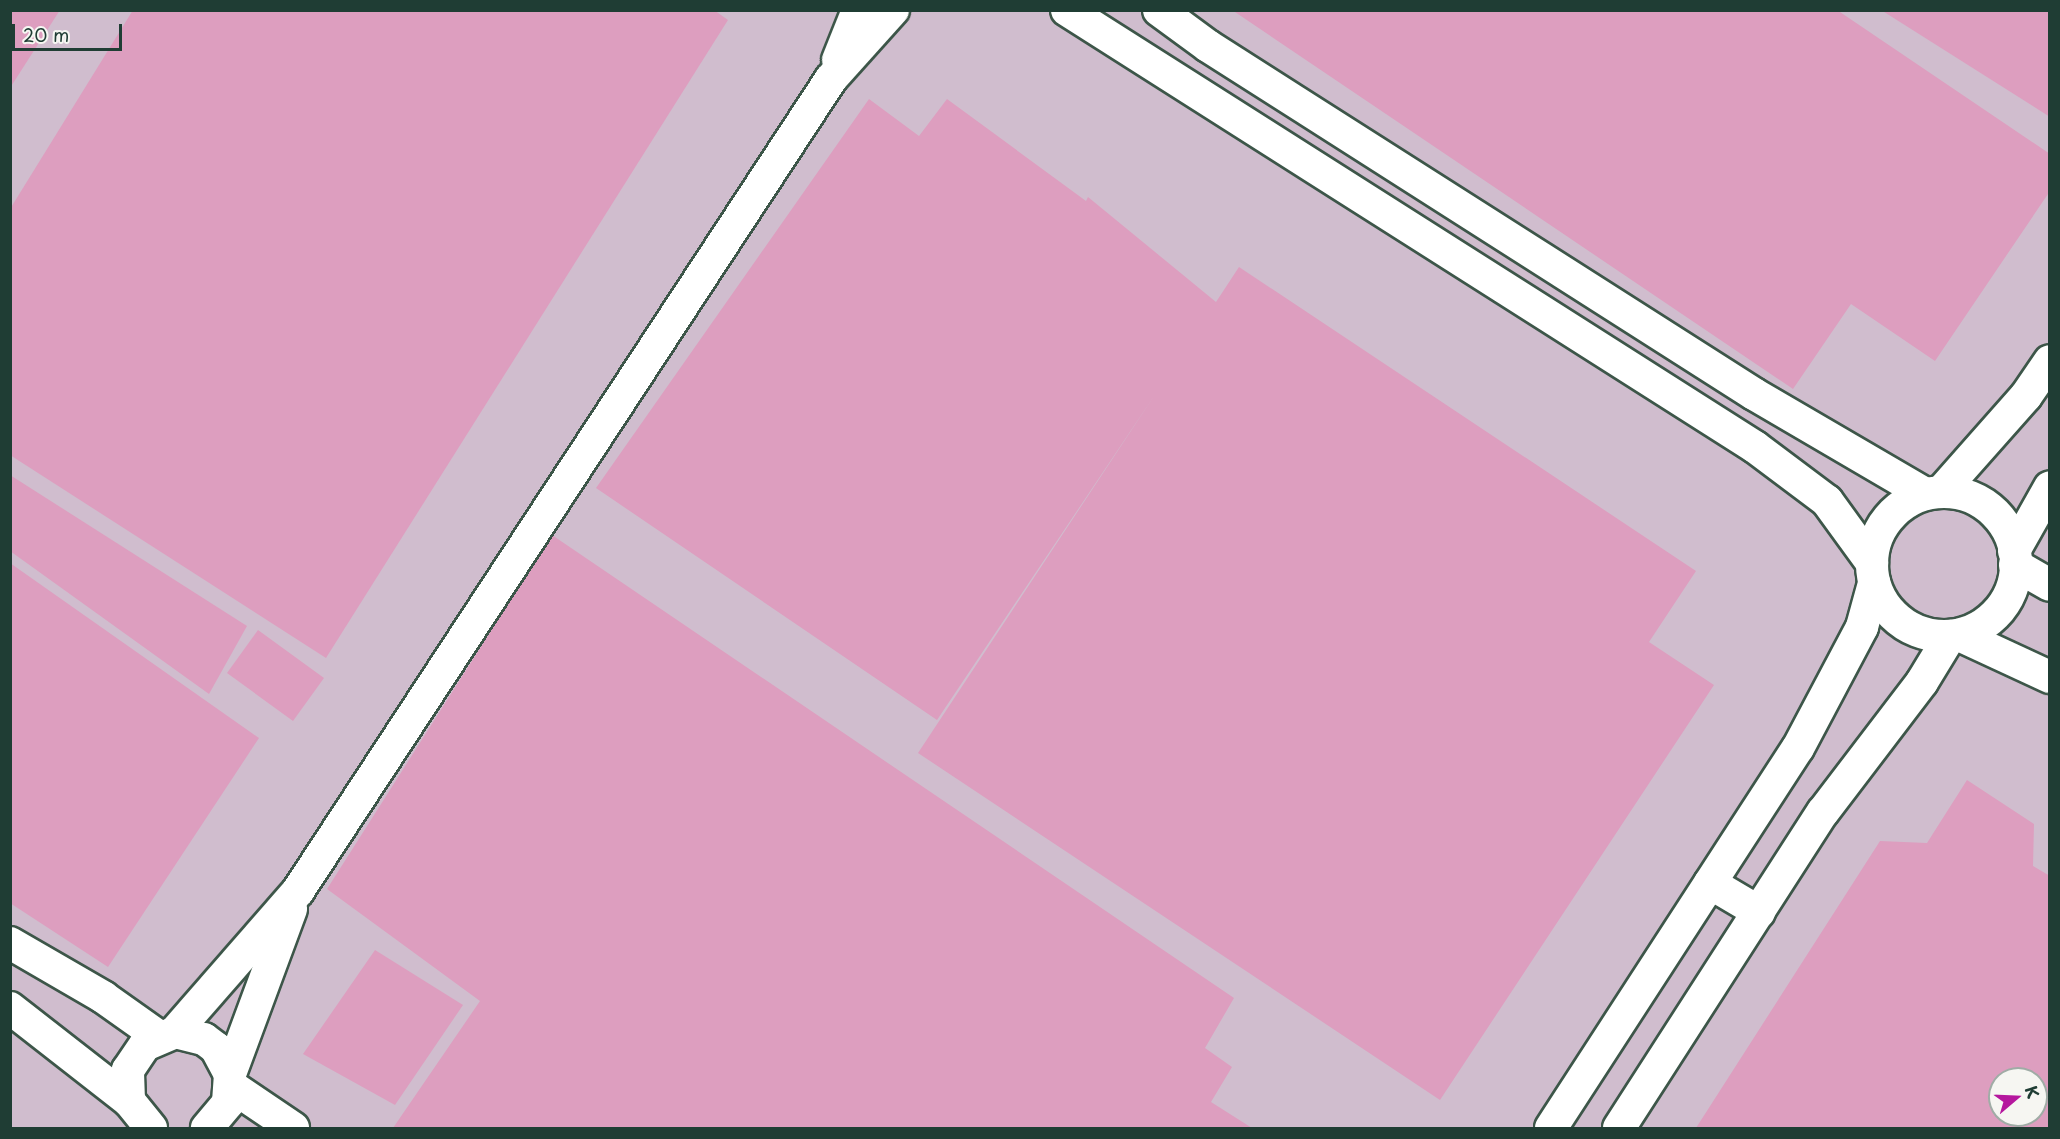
<!DOCTYPE html>
<html>
<head>
<meta charset="utf-8">
<style>
	body { margin:0 }
	#map { position:relative; width:2060px; height:1139px; overflow:hidden; background:#e8e2c1; font-family:"Playpen Sans",sans-serif }
	div>[style] { position:absolute }
	.industrial>* { inset:0; background:#d0bdce }
	.building>* { inset:0; background:#dd9ebf }
	.roads { filter:drop-shadow(2px 0 #3d5649) drop-shadow(-2px 0 #3d5649) drop-shadow(0 2px #3d5649) drop-shadow(0 -2px #3d5649) }
	.street>* { height:32px; margin:-16px; padding:0 16px; transform-origin:16px; border-radius:16px; background:#fff }
	.street>.ring { margin:-16px; padding:0; box-sizing:content-box; background:none; border:32px solid #fff; border-radius:50% }
	span { translate:-50% -50%; white-space:nowrap; text-align:center; line-height:1.15; -webkit-text-stroke:4.5px #f6f6f2; paint-order:stroke }
	.frame { position:absolute; inset:0; border:12px solid #1f3d34; pointer-events:none }
	.north { position:absolute; left:1988px; top:1067px; width:60px; height:60px; box-sizing:border-box; background:#f6f6f2; border:2px solid #a0aca6; border-radius:50%; rotate:71deg; font-size:16px; font-weight:700; line-height:24px; text-align:center; color:#1f3d34 }
	.north::after { content:''; display:block; margin:auto; width:21px; height:27px; background:#b5179e; clip-path:polygon(50% 0,100% 100%,50% 72%,0 100%) }
	.scale { position:absolute; left:12px; top:24px; width:110px; height:27px; box-sizing:border-box; border:3px solid #1f3d34; border-top:0; padding-left:8px; font-size:18px; line-height:21px; white-space:nowrap; color:#1f3d34; -webkit-text-stroke:4px #f6f6f2; paint-order:stroke }
</style>
</head>
<body>
<div id="map">
	<div class="industrial">
		<i style="clip-path:polygon(evenodd,10px 11px,2049px 11px,2049px 1128px,11px 1128px,10px 11px,2000px 1079px,2036px 1079px,2036px 1115px,2000px 1115px,2000px 1079px)"></i>
	</div>
	<div class="building">
		<i style="clip-path:polygon(10px 10px,60px 10px,10px 88px)"></i>
		<i style="clip-path:polygon(133px 10px,714px 10px,728px 20px,326px 658px,10px 455px,10px 209px)"></i>
		<i style="clip-path:polygon(1232px 10px,1837px 10px,2050px 154px,2050px 191px,1935px 361px,1851px 304px,1793px 389px)"></i>
		<i style="clip-path:polygon(1881px 10px,2050px 10px,2050px 117px)"></i>
		<i style="clip-path:polygon(869px 99px,919px 136px,947px 99px,1086px 201px,1088px 197px,1216px 302px,1239px 267px,1696px 571px,1649px 642px,1714px 685px,1440px 1100px,918px 753px,1154px 396px,937px 720px,596px 488px)"></i>
		<i style="clip-path:polygon(10px 475px,247px 626px,209px 694px,10px 551px)"></i>
		<i style="clip-path:polygon(552px 535px,1234px 998px,1205px 1048px,1232px 1067px,1211px 1102px,1252px 1128px,393px 1128px,480px 1001px,327px 889px)"></i>
		<i style="clip-path:polygon(10px 563px,259px 738px,108px 967px,10px 903px)"></i>
		<i style="clip-path:polygon(258px 630px,324px 678px,293px 721px,227px 673px)"></i>
		<i style="clip-path:polygon(evenodd,1967px 780px,2034px 824px,2033px 866px,2050px 876px,2050px 1128px,1696px 1128px,1880px 841px,1927px 843px,1967px 780px,2000px 1079px,2036px 1079px,2036px 1115px,2000px 1115px,2000px 1079px)"></i>
		<i style="clip-path:polygon(375px 950px,463px 1005px,395px 1105px,303px 1054px)"></i>
	</div>
	<div class="roads">
		<div class="street">
			<i style="left:1067px;top:10px;width:815px;rotate:32.42deg"></i>
			<i style="left:1755px;top:447px;width:90px;rotate:36.9deg"></i>
			<i style="left:1827px;top:501px;width:77px;rotate:54deg"></i>
			<i style="left:1159px;top:10px;width:61px;rotate:36.3deg"></i>
			<i style="left:1208px;top:46px;width:647px;rotate:32.51deg"></i>
			<i style="left:1754px;top:394px;width:198px;rotate:30.3deg"></i>
			<i style="left:838px;top:60px;width:54px;rotate:-68.2deg"></i>
			<i style="left:1941px;top:492px;width:128px;rotate:-48.5deg"></i>
			<i style="left:2026px;top:396px;width:42px;rotate:-55.6deg"></i>
			<i class="ring" style="left:1872px;top:492px;width:112px;height:112px"></i>
			<i style="left:2014px;top:551px;width:73px;rotate:-60.6deg"></i>
			<i style="left:2015px;top:565px;width:40px;rotate:29.7deg"></i>
			<i style="left:1959px;top:635px;width:100px;rotate:24.8deg"></i>
			<i style="left:1710px;top:883px;width:57px;rotate:30.6deg"></i>
			<i style="left:10px;top:943px;width:108px;rotate:30.1deg"></i>
			<i style="left:103px;top:997px;width:67px;rotate:35.3deg"></i>
			<i style="left:10px;top:1008px;width:151px;rotate:38deg"></i>
			<i style="left:175px;top:1032px;width:187px;rotate:-48.9deg"></i>
			<i style="left:298px;top:891px;width:971px;rotate:-56.72deg"></i>
			<i style="left:831px;top:79px;width:93px;rotate:-48.1deg"></i>
			<i style="left:230px;top:1074px;width:176px;rotate:-69.7deg"></i>
			<i style="left:231px;top:1086px;width:75px;rotate:34.1deg"></i>
			<i style="left:151px;top:1128px;width:35px;rotate:-129deg"></i>
			<i style="left:129px;top:1101px;width:31px;rotate:-92deg"></i>
			<i style="left:128px;top:1070px;width:30px;rotate:-56deg"></i>
			<i style="left:145px;top:1045px;width:33px;rotate:-23deg"></i>
			<i style="left:175px;top:1032px;width:30px;rotate:14deg"></i>
			<i style="left:204px;top:1039px;width:15px;rotate:37deg"></i>
			<i style="left:216px;top:1048px;width:30px;rotate:62deg"></i>
			<i style="left:230px;top:1074px;width:29px;rotate:94deg"></i>
			<i style="left:228px;top:1103px;width:33px;rotate:130deg"></i>
			<i style="left:1551px;top:1128px;width:453px;rotate:-57deg"></i>
			<i style="left:1798px;top:748px;width:137px;rotate:-62.1deg"></i>
			<i style="left:1862px;top:627px;width:46px;rotate:-74.7deg"></i>
			<i style="left:1619px;top:1128px;width:376px;rotate:-57.2deg"></i>
			<i style="left:1823px;top:812px;width:163px;rotate:-52.7deg"></i>
			<i style="left:1922px;top:682px;width:54px;rotate:-58.7deg"></i>
		</div>
	</div>
	<div class="frame"></div>
	<div class="north">K</div>
	<div class="scale">20 m</div>
</div>
</body>
</html>
